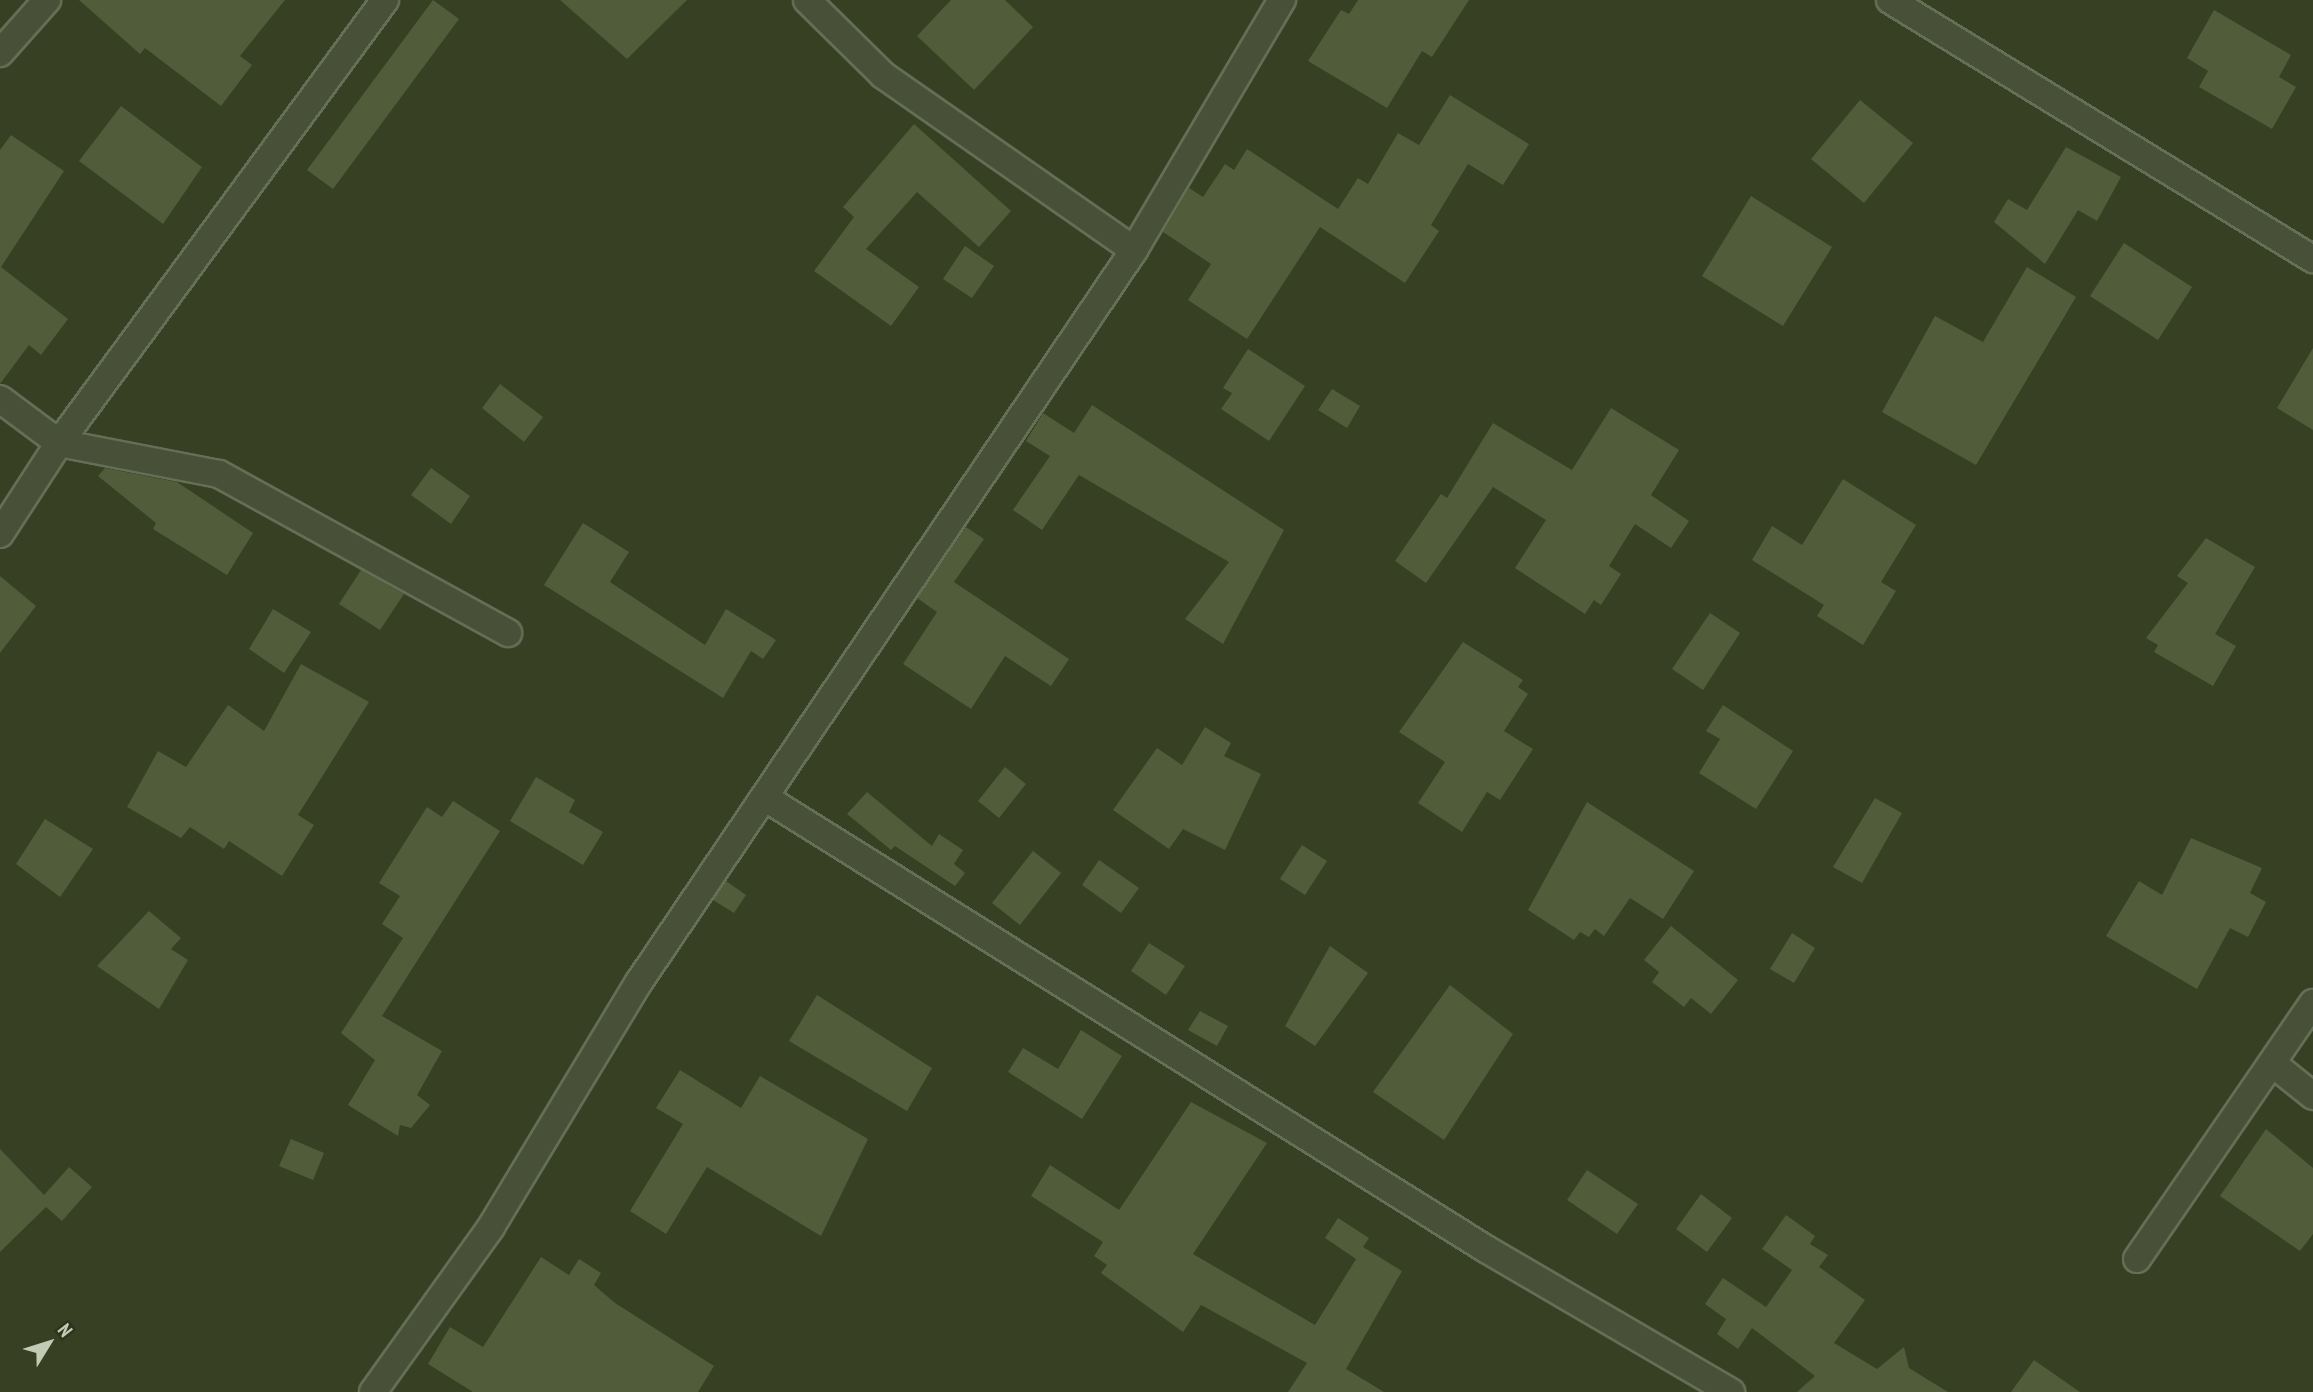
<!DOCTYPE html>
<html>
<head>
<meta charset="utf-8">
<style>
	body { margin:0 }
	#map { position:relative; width:2313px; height:1392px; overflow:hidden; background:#374023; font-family:"PT Sans Narrow",sans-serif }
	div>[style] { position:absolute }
	.building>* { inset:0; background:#505c3a }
	.roads { filter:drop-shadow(2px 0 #656e56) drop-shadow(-2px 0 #656e56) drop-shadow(0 2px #656e56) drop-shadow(0 -2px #656e56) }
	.minor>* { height:26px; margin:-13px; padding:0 13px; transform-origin:13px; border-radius:13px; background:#485038 }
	span { translate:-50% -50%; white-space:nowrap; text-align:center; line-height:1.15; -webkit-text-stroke:7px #2d351d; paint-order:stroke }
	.north { position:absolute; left:14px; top:1308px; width:70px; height:70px; -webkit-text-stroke:5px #2d351d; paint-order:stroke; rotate:52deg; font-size:19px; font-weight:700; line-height:28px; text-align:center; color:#c2cbb4 }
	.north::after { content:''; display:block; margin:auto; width:24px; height:32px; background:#c2cbb4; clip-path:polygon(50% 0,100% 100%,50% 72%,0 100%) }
</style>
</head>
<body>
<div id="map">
	<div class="building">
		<i style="clip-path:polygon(79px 0,285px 0,240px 56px,252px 65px,221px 106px,145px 48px,140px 54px)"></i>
		<i style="clip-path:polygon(433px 0,459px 19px,333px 189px,307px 170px)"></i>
		<i style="clip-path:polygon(560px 0,687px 0,627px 59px)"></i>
		<i style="clip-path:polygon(951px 0,1005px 0,1033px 27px,974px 90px,917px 36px)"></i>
		<i style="clip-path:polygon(1358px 0,1469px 0,1432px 57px,1422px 51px,1387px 108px,1308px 61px,1341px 10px,1349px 14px)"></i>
		<i style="clip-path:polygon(2214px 10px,2291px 55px,2279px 77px,2296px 87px,2272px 129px,2199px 87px,2208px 71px,2187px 58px)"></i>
		<i style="clip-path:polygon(1450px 95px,1529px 144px,1503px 185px,1468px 164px,1431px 225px,1439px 231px,1405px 283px,1320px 227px,1247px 339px,1188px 300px,1211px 264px,1163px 232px,1189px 188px,1203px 197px,1225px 164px,1234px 170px,1247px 149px,1338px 209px,1358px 178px,1368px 184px,1398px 133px,1419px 145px)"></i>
		<i style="clip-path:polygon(1860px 100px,1913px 143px,1864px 203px,1811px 159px)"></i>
		<i style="clip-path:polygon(121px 106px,202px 167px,163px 224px,79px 161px)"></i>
		<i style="clip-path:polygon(914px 124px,1011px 211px,979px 247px,917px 192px,866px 249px,919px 287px,891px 326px,814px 271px,854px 217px,843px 207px)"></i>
		<i style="clip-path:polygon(11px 135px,64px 171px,1px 267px,68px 319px,41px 355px,29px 345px,0 384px,0 150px)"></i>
		<i style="clip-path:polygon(2066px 147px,2121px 177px,2097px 221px,2078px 210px,2045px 264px,1994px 222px,2008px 199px,2027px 210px)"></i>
		<i style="clip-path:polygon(1751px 196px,1832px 247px,1783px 326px,1702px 276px)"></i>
		<i style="clip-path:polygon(2124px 243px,2192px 287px,2158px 340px,2090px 296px)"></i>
		<i style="clip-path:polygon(965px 246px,994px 266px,972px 298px,943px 279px)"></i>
		<i style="clip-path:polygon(2027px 267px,2076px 297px,1976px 465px,1882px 412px,1935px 316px,1983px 342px)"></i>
		<i style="clip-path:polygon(2313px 348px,2313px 430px,2277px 408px)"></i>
		<i style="clip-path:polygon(1248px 349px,1305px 386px,1269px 441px,1221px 409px,1232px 393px,1223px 388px)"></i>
		<i style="clip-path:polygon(500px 384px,543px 417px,524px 442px,482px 408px)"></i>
		<i style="clip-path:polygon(1332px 389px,1360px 406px,1347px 428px,1318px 410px)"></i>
		<i style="clip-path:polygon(1092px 405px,1284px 530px,1223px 644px,1185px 619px,1229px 562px,1079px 475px,1042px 530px,1013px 510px,1050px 456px,1026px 441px,1043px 413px,1074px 433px)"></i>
		<i style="clip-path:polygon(1611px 408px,1679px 450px,1651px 495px,1689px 521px,1671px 548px,1635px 524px,1609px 566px,1621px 574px,1601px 605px,1594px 600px,1585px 614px,1515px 568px,1546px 520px,1493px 487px,1426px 583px,1395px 561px,1441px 494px,1447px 498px,1493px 423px,1572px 470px)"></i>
		<i style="clip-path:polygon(105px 468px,177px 482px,253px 533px,227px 575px,153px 529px,156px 523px,98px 476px)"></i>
		<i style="clip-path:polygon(431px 468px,470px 496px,451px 524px,411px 495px)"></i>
		<i style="clip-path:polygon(1843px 479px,1916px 525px,1881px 582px,1896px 591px,1863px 645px,1817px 616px,1824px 605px,1752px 560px,1772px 526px,1802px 545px)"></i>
		<i style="clip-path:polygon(583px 523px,629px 552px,610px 582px,705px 645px,726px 609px,776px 640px,763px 659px,751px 651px,723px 698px,544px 585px)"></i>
		<i style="clip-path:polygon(966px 527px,984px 539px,954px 582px,1069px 659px,1051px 686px,1005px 656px,971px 709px,903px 664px,937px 612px,917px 598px)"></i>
		<i style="clip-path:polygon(2206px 538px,2255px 567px,2215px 634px,2236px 646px,2213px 686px,2154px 652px,2158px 645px,2146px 638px,2188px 583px,2177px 576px)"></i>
		<i style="clip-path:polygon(361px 570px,404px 594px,380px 630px,339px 604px)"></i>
		<i style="clip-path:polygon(0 576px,36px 606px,0 653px)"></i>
		<i style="clip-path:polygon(273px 609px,311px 632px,284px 673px,249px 649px)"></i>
		<i style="clip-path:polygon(1710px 613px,1740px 633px,1703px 690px,1672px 669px)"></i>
		<i style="clip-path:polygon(1463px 642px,1523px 680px,1518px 687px,1528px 694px,1504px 731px,1533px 749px,1500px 800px,1487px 792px,1462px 832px,1418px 803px,1445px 762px,1399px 732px)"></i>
		<i style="clip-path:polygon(301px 664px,369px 702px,298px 815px,314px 825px,282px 876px,229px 841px,224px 849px,190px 827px,181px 838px,127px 807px,158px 751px,186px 767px,228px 705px,264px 731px)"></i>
		<i style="clip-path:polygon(1723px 705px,1793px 751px,1756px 809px,1699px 773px,1720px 739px,1706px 731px)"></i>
		<i style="clip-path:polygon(1205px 727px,1231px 743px,1224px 756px,1261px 774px,1225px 850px,1183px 829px,1169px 849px,1113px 810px,1157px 748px,1182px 765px)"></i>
		<i style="clip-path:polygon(1005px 767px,1026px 784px,999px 818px,978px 801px)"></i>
		<i style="clip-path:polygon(536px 777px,575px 800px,569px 812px,603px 832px,583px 865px,510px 821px)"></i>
		<i style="clip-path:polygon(867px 792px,932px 846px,939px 834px,963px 850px,954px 864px,965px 873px,955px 886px,895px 846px,891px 850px,847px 814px)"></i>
		<i style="clip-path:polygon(1875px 798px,1902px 813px,1862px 883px,1833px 867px)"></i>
		<i style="clip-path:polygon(453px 801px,500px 831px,382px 1016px,442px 1051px,417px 1095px,430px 1105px,411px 1128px,400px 1125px,398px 1136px,348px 1105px,375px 1060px,341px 1033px,403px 938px,382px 924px,400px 896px,379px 883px,427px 807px,442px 817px)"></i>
		<i style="clip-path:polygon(1587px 802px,1694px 871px,1663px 919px,1630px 898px,1604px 936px,1595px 929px,1589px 937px,1580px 932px,1574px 940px,1528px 910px)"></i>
		<i style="clip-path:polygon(45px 819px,93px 849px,60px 897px,16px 864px)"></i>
		<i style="clip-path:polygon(2191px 838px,2262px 868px,2250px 893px,2266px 902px,2248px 937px,2230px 928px,2197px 989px,2106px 936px,2139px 881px,2162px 895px)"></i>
		<i style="clip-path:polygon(1302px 845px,1327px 861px,1305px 895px,1280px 879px)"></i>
		<i style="clip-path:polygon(1033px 851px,1061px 873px,1020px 925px,992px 903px)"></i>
		<i style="clip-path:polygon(1099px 860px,1139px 888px,1121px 913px,1082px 885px)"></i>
		<i style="clip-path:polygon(726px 881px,746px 895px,734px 913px,713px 900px)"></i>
		<i style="clip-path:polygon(149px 911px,181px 938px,171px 949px,188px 960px,159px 1009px,97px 966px)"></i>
		<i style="clip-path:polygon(1671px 926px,1738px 980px,1711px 1014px,1691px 998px,1684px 1007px,1652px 982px,1659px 972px,1644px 960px)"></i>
		<i style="clip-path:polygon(1792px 933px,1815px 948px,1794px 983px,1770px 969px)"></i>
		<i style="clip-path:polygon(1149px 943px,1185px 966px,1166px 995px,1131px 971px)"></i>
		<i style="clip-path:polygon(1330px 946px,1368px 973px,1315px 1046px,1285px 1026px)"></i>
		<i style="clip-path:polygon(1450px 985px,1513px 1034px,1444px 1140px,1373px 1092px)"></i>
		<i style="clip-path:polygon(817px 995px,932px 1068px,907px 1111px,789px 1041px)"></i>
		<i style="clip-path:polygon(1200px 1011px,1228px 1026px,1217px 1046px,1188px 1030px)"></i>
		<i style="clip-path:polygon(1081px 1030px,1122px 1056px,1082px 1119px,1008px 1072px,1023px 1048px,1058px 1069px)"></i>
		<i style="clip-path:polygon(680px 1070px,741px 1108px,760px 1076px,868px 1139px,821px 1236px,707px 1167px,666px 1234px,630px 1211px,683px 1124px,656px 1108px)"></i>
		<i style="clip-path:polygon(1191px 1102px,1267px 1143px,1193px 1254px,1315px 1325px,1356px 1259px,1325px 1238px,1338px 1218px,1369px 1238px,1363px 1247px,1402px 1271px,1346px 1369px,1384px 1392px,1288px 1392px,1307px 1363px,1201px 1305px,1183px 1332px,1101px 1273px,1107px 1265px,1094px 1256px,1103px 1242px,1031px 1196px,1050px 1165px,1119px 1210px)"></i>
		<i style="clip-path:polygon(2266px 1129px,2313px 1168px,2313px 1234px,2300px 1251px,2220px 1196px)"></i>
		<i style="clip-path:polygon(291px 1139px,324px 1153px,313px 1180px,279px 1166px)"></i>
		<i style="clip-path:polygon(0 1149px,44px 1195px,69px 1167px,92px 1187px,62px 1221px,46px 1207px,0 1252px)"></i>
		<i style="clip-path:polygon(1587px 1170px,1638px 1204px,1617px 1234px,1567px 1200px)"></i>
		<i style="clip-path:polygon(1701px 1194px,1732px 1218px,1707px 1252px,1676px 1229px)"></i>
		<i style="clip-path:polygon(1786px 1215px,1815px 1236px,1810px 1244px,1828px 1255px,1819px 1267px,1865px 1300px,1834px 1343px,1877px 1369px,1904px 1347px,1909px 1368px,1948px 1392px,1797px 1392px,1815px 1376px,1752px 1328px,1738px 1349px,1717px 1334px,1726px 1319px,1705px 1304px,1723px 1278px,1766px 1307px,1792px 1270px,1762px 1249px)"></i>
		<i style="clip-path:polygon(541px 1257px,569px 1275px,579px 1259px,601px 1273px,594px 1285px,615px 1303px,714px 1366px,698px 1392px,473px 1392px,428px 1364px,450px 1327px,483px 1347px)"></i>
		<i style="clip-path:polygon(2034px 1360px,2080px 1392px,2011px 1392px)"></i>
	</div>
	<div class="roads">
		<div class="minor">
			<i style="left:807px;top:0;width:107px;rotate:44.6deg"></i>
			<i style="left:883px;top:75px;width:306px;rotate:34.9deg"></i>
			<i style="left:1890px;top:0;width:496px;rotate:31.5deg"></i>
			<i style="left:0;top:53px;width:71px;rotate:-48.4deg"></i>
			<i style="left:0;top:399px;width:74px;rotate:36.7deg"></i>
			<i style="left:59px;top:443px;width:163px;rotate:11deg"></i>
			<i style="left:219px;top:474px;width:330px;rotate:28.8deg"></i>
			<i style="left:0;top:534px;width:108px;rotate:-57deg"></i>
			<i style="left:59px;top:443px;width:550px;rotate:-53.65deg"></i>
			<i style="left:764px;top:797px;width:852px;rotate:32.05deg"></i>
			<i style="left:1486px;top:1249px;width:284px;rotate:30.3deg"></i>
			<i style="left:2272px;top:1063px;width:53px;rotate:38.8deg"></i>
			<i style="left:2137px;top:1259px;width:311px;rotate:-55.5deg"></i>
			<i style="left:373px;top:1392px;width:203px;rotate:-54.4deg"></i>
			<i style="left:491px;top:1227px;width:286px;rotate:-58.9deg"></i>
			<i style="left:639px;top:982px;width:884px;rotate:-55.93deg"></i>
			<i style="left:1134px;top:250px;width:291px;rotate:-59.4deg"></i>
		</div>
	</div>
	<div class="north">N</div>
</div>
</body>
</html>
